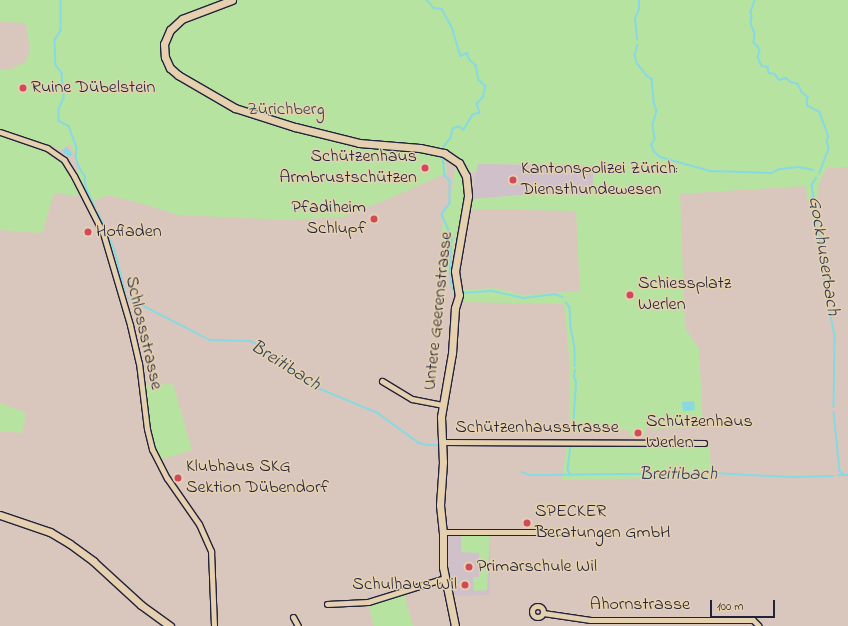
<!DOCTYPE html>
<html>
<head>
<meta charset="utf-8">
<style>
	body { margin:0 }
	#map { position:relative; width:848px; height:626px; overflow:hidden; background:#d9c7be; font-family:"Indie Flower",sans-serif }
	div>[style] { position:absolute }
	.built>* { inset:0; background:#d0c0c9 }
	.green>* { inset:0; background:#b7e3a1 }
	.water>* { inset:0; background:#88d9e1 }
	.stream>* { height:1.5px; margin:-0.75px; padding:0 0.75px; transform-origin:0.75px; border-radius:0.75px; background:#88d9e1 }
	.roads { filter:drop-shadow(1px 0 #22223b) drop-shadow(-1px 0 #22223b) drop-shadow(0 1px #22223b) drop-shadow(0 -1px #22223b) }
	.street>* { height:5px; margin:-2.5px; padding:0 2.5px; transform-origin:2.5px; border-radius:2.5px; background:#e5d1af }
	.street>.ring { margin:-2.5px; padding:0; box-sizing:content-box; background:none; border:5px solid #e5d1af; border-radius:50% }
	.secondary>* { height:7px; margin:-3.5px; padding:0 3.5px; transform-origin:3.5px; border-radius:3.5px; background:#e5d1af }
	.dots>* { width:11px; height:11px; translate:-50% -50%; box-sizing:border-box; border:2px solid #e5d1af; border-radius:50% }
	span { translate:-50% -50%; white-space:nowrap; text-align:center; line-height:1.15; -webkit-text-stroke:3px #e5d1af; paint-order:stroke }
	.poi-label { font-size:18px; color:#22223b }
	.left { translate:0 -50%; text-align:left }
	.right { translate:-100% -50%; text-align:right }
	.park-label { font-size:18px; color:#383f4a }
	.street-label { font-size:18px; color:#22223b }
	.water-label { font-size:19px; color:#313d54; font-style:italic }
	.scale { position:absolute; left:710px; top:600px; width:65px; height:18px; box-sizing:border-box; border:2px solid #22223b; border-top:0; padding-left:5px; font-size:12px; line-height:14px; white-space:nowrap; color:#22223b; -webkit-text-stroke:3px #e5d1af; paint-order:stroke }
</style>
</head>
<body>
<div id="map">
	<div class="built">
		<i style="clip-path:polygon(477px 164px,594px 166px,592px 195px,534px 194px,472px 199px)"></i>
		<i style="clip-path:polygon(447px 534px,490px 535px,490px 595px,454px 596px,449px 573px)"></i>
	</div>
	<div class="green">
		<i style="clip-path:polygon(0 0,848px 0,848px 167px,829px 168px,828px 166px,820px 181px,816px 202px,821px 244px,818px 244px,805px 186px,680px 194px,685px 328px,699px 349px,703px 427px,651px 429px,651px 427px,646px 428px,646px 434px,630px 436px,630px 431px,618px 429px,575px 431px,569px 433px,574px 422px,569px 422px,570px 368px,564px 304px,461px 302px,464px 290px,495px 288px,524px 295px,580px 291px,576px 211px,470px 209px,472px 199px,534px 194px,592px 195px,594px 165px,478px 164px,477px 172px,465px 172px,464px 204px,447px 276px,440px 269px,443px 215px,451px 200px,455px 168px,462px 169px,445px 157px,447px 173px,393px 197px,343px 217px,286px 220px,178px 215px,140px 203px,108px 195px,93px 201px,76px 176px,79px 164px,70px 144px,59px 150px,54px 146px,49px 147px,0 129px,0 70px,8px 70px,26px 62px,30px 50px,26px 23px,0 22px)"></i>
		<i style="clip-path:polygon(0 134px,43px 149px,59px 158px,67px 167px,84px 197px,54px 193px,42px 233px,0 230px)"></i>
		<i style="clip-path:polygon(173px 384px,192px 450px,160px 460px,149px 432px,145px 385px)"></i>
		<i style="clip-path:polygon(0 403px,26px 413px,22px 433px,0 431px)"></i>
		<i style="clip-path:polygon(567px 442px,704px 443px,710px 447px,711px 477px,562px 480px)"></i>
		<i style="clip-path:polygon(461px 534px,490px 535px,487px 590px,474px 591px,473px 577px,479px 577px,479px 553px,461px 552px)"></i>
		<i style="clip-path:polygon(403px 591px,413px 626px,374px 626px,368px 602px)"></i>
	</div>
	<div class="water">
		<i style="clip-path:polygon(66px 147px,72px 152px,72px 155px,69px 157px,62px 151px)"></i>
		<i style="clip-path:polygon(694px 401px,695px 410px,683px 411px,682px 402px)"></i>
	</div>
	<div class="stream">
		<i style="left:61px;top:0;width:31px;rotate:90deg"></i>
		<i style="left:61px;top:31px;width:11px;rotate:124deg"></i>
		<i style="left:55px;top:40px;width:25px;rotate:88deg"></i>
		<i style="left:56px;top:65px;width:10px;rotate:53deg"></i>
		<i style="left:62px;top:73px;width:25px;rotate:85deg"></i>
		<i style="left:64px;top:98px;width:12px;rotate:114deg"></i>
		<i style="left:59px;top:109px;width:12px;rotate:90deg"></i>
		<i style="left:59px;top:121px;width:11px;rotate:27deg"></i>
		<i style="left:69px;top:126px;width:23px;rotate:70deg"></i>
		<i style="left:77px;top:148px;width:9px;rotate:96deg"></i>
		<i style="left:76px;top:157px;width:10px;rotate:73deg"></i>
		<i style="left:79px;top:167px;width:11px;rotate:56deg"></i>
		<i style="left:85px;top:176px;width:11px;rotate:85deg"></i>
		<i style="left:86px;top:187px;width:22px;rotate:66deg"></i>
		<i style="left:427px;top:0;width:11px;rotate:49deg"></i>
		<i style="left:434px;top:8px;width:8px;rotate:7deg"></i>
		<i style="left:442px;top:9px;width:21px;rotate:61deg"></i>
		<i style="left:452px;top:27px;width:30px;rotate:73deg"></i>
		<i style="left:461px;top:56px;width:7px;rotate:-27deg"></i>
		<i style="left:467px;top:53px;width:8px;rotate:67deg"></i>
		<i style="left:470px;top:60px;width:8px;rotate:40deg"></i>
		<i style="left:476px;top:65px;width:15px;rotate:79deg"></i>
		<i style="left:479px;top:80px;width:9px;rotate:41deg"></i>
		<i style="left:486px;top:86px;width:12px;rotate:104deg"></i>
		<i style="left:483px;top:98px;width:8px;rotate:135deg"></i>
		<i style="left:477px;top:104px;width:9px;rotate:72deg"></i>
		<i style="left:480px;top:113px;width:7px;rotate:164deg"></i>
		<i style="left:473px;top:115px;width:17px;rotate:121deg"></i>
		<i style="left:464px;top:130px;width:6px;rotate:-149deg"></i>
		<i style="left:459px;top:127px;width:6px;rotate:162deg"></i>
		<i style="left:453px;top:129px;width:9px;rotate:103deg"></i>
		<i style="left:451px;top:138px;width:11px;rotate:128deg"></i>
		<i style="left:755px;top:0;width:13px;rotate:108deg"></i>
		<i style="left:751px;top:12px;width:5px;rotate:79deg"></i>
		<i style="left:752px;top:17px;width:6px;rotate:99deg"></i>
		<i style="left:751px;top:23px;width:12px;rotate:70deg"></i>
		<i style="left:755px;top:34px;width:9px;rotate:96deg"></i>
		<i style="left:754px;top:43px;width:5px;rotate:37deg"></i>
		<i style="left:758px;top:46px;width:5px;rotate:68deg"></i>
		<i style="left:760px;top:51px;width:6px;rotate:108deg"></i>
		<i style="left:758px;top:57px;width:10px;rotate:66deg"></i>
		<i style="left:762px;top:66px;width:6px;rotate:9deg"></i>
		<i style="left:768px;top:67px;width:6px;rotate:81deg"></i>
		<i style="left:769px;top:73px;width:6px;rotate:9deg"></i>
		<i style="left:775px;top:74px;width:7px;rotate:56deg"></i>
		<i style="left:779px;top:80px;width:7px;rotate:-16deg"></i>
		<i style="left:786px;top:78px;width:6px;rotate:39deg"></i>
		<i style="left:791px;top:82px;width:7px;rotate:16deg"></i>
		<i style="left:798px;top:84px;width:9px;rotate:63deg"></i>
		<i style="left:802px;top:92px;width:8px;rotate:40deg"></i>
		<i style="left:808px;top:97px;width:6px;rotate:99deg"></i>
		<i style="left:807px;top:103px;width:3px;rotate:72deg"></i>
		<i style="left:808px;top:106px;width:13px;rotate:27deg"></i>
		<i style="left:820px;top:112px;width:6px;rotate:72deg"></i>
		<i style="left:822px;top:118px;width:20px;rotate:70deg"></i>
		<i style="left:829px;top:137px;width:4px;rotate:117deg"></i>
		<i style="left:827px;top:141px;width:8px;rotate:76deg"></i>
		<i style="left:829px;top:149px;width:26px;rotate:111deg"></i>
		<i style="left:637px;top:40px;width:21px;rotate:-95deg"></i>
		<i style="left:635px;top:19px;width:11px;rotate:-68deg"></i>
		<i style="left:639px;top:9px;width:9px;rotate:-90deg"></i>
		<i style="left:638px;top:45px;width:10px;rotate:107deg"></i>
		<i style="left:635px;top:55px;width:8px;rotate:76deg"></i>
		<i style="left:637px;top:63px;width:16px;rotate:52deg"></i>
		<i style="left:647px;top:76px;width:6px;rotate:31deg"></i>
		<i style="left:652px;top:79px;width:23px;rotate:85deg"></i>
		<i style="left:654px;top:102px;width:9px;rotate:72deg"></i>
		<i style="left:657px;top:111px;width:15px;rotate:106deg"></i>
		<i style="left:653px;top:125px;width:14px;rotate:82deg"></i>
		<i style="left:655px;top:139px;width:7px;rotate:117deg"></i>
		<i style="left:652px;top:145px;width:6px;rotate:72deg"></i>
		<i style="left:654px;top:151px;width:8px;rotate:45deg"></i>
		<i style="left:660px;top:157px;width:53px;rotate:15.4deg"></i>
		<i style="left:711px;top:171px;width:61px;rotate:1.9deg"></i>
		<i style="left:772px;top:173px;width:9px;rotate:-27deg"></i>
		<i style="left:780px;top:169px;width:19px;rotate:-6deg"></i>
		<i style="left:799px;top:167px;width:15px;rotate:11deg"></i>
		<i style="left:443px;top:156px;width:20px;rotate:84deg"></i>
		<i style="left:445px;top:176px;width:6px;rotate:39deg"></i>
		<i style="left:450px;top:180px;width:24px;rotate:90deg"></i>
		<i style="left:450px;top:204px;width:13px;rotate:129deg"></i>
		<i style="left:442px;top:214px;width:26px;rotate:67deg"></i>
		<i style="left:452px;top:238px;width:36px;rotate:93deg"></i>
		<i style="left:817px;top:178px;width:9px;rotate:126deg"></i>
		<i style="left:812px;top:185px;width:12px;rotate:81deg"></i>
		<i style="left:814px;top:197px;width:7px;rotate:98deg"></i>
		<i style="left:813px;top:204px;width:35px;rotate:78deg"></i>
		<i style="left:820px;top:238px;width:47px;rotate:83.9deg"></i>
		<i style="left:98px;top:212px;width:43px;rotate:66.4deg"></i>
		<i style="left:115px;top:251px;width:44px;rotate:75.7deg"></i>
		<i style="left:451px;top:278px;width:11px;rotate:80deg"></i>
		<i style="left:826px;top:291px;width:46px;rotate:78.7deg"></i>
		<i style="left:835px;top:336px;width:71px;rotate:90.8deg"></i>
		<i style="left:462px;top:293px;width:31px;rotate:-4deg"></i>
		<i style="left:493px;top:291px;width:31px;rotate:13deg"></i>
		<i style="left:523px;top:298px;width:31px;rotate:-7deg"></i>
		<i style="left:554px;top:294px;width:9px;rotate:18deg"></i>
		<i style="left:128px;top:298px;width:92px;rotate:27.1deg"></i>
		<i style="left:210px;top:340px;width:41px;rotate:1.4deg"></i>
		<i style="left:251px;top:341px;width:9px;rotate:32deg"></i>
		<i style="left:259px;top:346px;width:65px;rotate:36.9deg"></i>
		<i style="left:311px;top:385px;width:73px;rotate:22.7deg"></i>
		<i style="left:378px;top:413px;width:51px;rotate:36.2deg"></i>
		<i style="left:419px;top:443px;width:8px;rotate:14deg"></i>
		<i style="left:427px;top:445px;width:11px"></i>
		<i style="left:566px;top:302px;width:7px;rotate:56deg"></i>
		<i style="left:570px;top:308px;width:19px;rotate:87deg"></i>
		<i style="left:571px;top:327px;width:21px;rotate:79deg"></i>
		<i style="left:575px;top:348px;width:18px;rotate:90deg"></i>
		<i style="left:834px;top:412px;width:59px;rotate:84.2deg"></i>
		<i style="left:840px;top:471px;width:6px;rotate:39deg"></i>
		<i style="left:573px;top:429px;width:46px;rotate:-86.3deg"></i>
		<i style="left:576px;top:383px;width:6px;rotate:-108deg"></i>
		<i style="left:574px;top:377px;width:7px;rotate:-82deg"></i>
		<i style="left:571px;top:445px;width:25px;rotate:97deg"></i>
		<i style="left:568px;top:470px;width:6px;rotate:59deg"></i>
		<i style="left:522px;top:472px;width:9px;rotate:21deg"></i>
		<i style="left:530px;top:475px;width:184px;rotate:-0.6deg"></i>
		<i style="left:714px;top:473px;width:77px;rotate:3deg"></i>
		<i style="left:791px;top:477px;width:42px;rotate:-1.4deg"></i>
		<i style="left:838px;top:475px;width:10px"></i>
	</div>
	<div class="roads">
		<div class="street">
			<i style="left:0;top:132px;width:50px;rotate:18.8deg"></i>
			<i style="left:47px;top:148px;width:21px;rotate:35deg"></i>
			<i style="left:64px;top:160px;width:19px;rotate:58deg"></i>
			<i style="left:74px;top:176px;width:64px;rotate:63deg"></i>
			<i style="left:103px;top:233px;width:96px;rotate:73.6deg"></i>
			<i style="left:130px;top:325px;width:39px;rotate:77deg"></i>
			<i style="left:139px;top:363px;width:66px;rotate:83.1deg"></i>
			<i style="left:147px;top:429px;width:21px;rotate:76deg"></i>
			<i style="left:152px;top:449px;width:33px;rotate:63deg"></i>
			<i style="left:167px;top:478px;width:56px;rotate:55.2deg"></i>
			<i style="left:199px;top:524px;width:30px;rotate:66deg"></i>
			<i style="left:211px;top:551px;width:75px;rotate:87.7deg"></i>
			<i style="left:382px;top:381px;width:35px;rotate:31deg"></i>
			<i style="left:412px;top:399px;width:32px;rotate:11deg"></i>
			<i style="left:443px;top:442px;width:261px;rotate:0.2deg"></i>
			<i style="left:443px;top:532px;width:117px"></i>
			<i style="left:327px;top:604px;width:41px;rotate:-2.8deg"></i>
			<i style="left:368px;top:602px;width:81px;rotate:-17.3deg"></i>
			<i class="ring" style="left:532.5px;top:606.5px;width:6px;height:6px"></i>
			<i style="left:543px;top:613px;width:48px;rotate:8.5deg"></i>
			<i style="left:590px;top:620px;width:163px"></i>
			<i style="left:753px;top:620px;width:8px;rotate:45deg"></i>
			<i style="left:293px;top:617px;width:10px;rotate:61deg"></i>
		</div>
		<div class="secondary">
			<i style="left:232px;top:0;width:53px;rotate:159.2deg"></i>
			<i style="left:182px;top:19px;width:16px;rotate:137deg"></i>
			<i style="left:170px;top:30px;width:15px;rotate:113deg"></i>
			<i style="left:164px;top:44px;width:13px;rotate:86deg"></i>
			<i style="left:165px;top:57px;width:12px;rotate:66deg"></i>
			<i style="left:170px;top:68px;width:11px;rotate:41deg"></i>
			<i style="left:178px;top:75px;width:66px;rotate:30.1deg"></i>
			<i style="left:235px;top:108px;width:63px;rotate:17.6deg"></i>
			<i style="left:295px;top:127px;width:66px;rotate:14deg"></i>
			<i style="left:359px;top:143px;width:61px;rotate:4.7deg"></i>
			<i style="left:420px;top:148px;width:25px;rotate:12deg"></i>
			<i style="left:444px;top:153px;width:18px;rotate:34deg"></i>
			<i style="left:459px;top:163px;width:15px;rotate:62deg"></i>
			<i style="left:466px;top:176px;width:20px;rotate:84deg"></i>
			<i style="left:468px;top:196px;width:76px;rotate:99.8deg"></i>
			<i style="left:455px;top:271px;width:24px;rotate:81deg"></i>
			<i style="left:459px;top:295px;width:14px;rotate:107deg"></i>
			<i style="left:455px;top:308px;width:45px;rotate:93.8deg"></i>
			<i style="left:452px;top:353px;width:65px;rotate:99.8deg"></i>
			<i style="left:441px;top:417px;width:45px;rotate:87.5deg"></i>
			<i style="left:443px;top:462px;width:43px;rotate:94deg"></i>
			<i style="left:440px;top:505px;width:27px;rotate:84deg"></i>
			<i style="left:443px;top:532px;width:35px;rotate:90deg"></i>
			<i style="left:443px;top:567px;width:60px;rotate:78.5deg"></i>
			<i style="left:0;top:515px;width:53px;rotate:18.8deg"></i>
			<i style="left:50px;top:532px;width:23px;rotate:31deg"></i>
			<i style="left:70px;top:544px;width:29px;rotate:36deg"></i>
			<i style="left:93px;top:561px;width:65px;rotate:42.5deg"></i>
			<i style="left:141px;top:605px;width:36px;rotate:36deg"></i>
		</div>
	</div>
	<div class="dots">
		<i style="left:23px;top:88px;background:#d1495b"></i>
		<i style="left:425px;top:168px;background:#d1495b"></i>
		<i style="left:513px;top:180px;background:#d1495b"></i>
		<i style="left:374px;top:219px;background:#d1495b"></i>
		<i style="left:88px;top:232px;background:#d1495b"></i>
		<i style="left:630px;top:295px;background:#d1495b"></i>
		<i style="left:638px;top:433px;background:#d1495b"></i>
		<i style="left:178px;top:478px;background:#d1495b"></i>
		<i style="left:527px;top:523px;background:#d1495b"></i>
		<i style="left:469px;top:567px;background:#d1495b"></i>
		<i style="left:465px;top:585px;background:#d1495b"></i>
	</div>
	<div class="poi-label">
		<span class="left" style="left:31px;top:88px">Ruine Dübelstein</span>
		<span class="right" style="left:417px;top:168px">Schützenhaus<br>Armbrustschützen</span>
		<span class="left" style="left:521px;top:180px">Kantonspolizei Zürich:<br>Diensthundewesen</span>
		<span class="right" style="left:366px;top:219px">Pfadiheim<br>Schlupf</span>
		<span class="left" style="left:96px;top:232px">Hofladen</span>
		<span class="left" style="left:638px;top:295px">Schiessplatz<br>Werlen</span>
		<span class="left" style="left:646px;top:433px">Schützenhaus<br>Werlen</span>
		<span class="left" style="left:186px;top:478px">Klubhaus SKG<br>Sektion Dübendorf</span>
		<span class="left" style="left:535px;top:523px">SPECKER<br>Beratungen GmbH</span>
		<span class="left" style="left:477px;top:567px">Primarschule Wil</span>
		<span class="right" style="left:457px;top:585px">Schulhaus Wil</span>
	</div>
	<div class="park-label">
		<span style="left:286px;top:110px">Zürichberg</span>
	</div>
	<div class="street-label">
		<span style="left:439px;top:311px;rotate:-84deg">Untere Geerenstrasse</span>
		<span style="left:143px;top:333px;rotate:77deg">Schlossstrasse</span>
		<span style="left:537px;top:428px">Schützenhausstrasse</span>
		<span style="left:640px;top:605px">Ahornstrasse</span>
	</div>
	<div class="water-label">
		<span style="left:823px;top:256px;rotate:81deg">Gockhuserbach</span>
		<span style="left:285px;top:366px;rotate:32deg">Breitibach</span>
		<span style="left:678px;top:475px">Breitibach</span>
	</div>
	<div class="scale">100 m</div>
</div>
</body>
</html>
